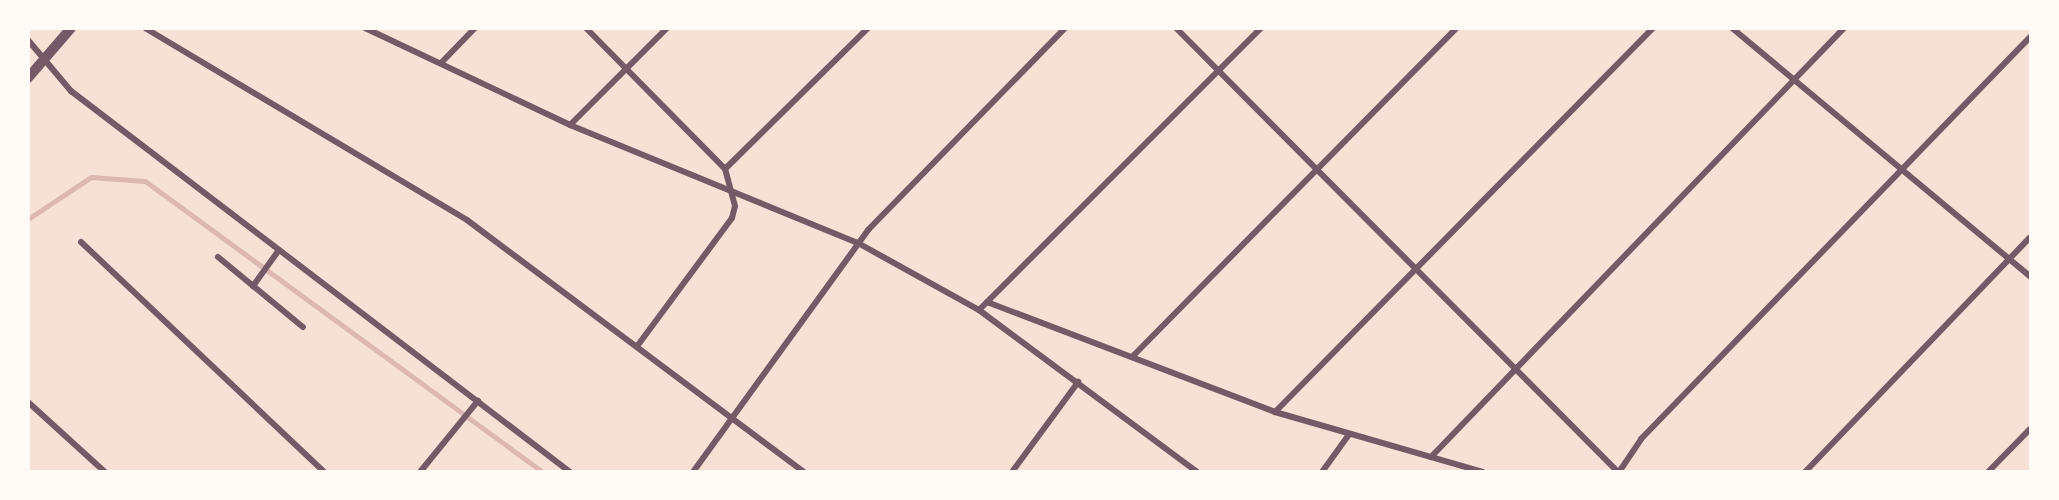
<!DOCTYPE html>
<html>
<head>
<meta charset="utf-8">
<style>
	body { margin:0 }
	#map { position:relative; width:2059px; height:500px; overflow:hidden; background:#f7e1d7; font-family:Lato,sans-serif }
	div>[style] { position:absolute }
	.stream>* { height:5px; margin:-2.5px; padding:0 2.5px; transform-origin:2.5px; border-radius:2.5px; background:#dcb8b0 }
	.minor>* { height:6px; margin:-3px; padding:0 3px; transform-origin:3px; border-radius:3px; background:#755966 }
	.tertiary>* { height:10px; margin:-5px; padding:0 5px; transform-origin:5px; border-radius:5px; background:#755966 }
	span { translate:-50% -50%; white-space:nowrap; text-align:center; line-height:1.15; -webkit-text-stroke:6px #fffaf5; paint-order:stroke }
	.frame { position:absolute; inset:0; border:30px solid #fffaf5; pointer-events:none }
</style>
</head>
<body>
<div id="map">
	<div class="stream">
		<i style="left:28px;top:219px;width:76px;rotate:-33.7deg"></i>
		<i style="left:91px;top:177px;width:54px;rotate:4.2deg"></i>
		<i style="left:145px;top:181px;width:492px;rotate:36.2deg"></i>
	</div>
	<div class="minor">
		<i style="left:145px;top:28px;width:375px;rotate:30.8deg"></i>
		<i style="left:467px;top:220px;width:421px;rotate:36.8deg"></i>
		<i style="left:365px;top:28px;width:227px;rotate:25.3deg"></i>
		<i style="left:570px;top:125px;width:311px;rotate:22.3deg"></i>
		<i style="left:858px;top:243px;width:138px;rotate:29deg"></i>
		<i style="left:979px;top:310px;width:272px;rotate:36.6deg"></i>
		<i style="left:586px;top:28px;width:198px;rotate:45.4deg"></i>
		<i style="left:1176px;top:28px;width:626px;rotate:45.13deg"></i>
		<i style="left:1732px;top:28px;width:388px;rotate:39.8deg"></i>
		<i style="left:28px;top:40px;width:67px;rotate:49.9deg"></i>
		<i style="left:71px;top:91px;width:628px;rotate:37.36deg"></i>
		<i style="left:442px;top:62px;width:47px;rotate:-45.9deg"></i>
		<i style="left:570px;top:125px;width:137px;rotate:-45deg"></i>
		<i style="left:81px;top:242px;width:335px;rotate:43.4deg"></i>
		<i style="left:218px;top:257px;width:110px;rotate:39.5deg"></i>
		<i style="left:253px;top:286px;width:44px;rotate:-54.2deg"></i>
		<i style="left:987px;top:302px;width:308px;rotate:20.9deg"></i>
		<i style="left:1275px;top:412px;width:216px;rotate:16.1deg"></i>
		<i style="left:979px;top:310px;width:399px;rotate:-45deg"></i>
		<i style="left:638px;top:345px;width:158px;rotate:-53.5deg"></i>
		<i style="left:732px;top:218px;width:12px;rotate:-76deg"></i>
		<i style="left:735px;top:206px;width:38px;rotate:-105deg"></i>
		<i style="left:725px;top:169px;width:201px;rotate:-44.6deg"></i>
		<i style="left:1132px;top:357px;width:462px;rotate:-45.4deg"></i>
		<i style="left:28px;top:402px;width:104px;rotate:42.3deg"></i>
		<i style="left:1275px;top:412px;width:539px;rotate:-45.45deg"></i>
		<i style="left:1431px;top:457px;width:595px;rotate:-46.09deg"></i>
		<i style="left:420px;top:472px;width:92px;rotate:-50.8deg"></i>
		<i style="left:693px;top:472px;width:299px;rotate:-54.1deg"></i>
		<i style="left:868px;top:230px;width:282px;rotate:-45.7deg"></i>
		<i style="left:1012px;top:472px;width:112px;rotate:-53.7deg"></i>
		<i style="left:1322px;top:472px;width:44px;rotate:-54.2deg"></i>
		<i style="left:1619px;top:472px;width:40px;rotate:-56deg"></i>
		<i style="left:1641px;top:439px;width:559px;rotate:-45.94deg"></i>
		<i style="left:1805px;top:472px;width:325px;rotate:-46.2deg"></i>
		<i style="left:1988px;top:472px;width:60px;rotate:-45.7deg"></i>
	</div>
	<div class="tertiary">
		<i style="left:28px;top:78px;width:66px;rotate:-49.3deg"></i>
	</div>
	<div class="frame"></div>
</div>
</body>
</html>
